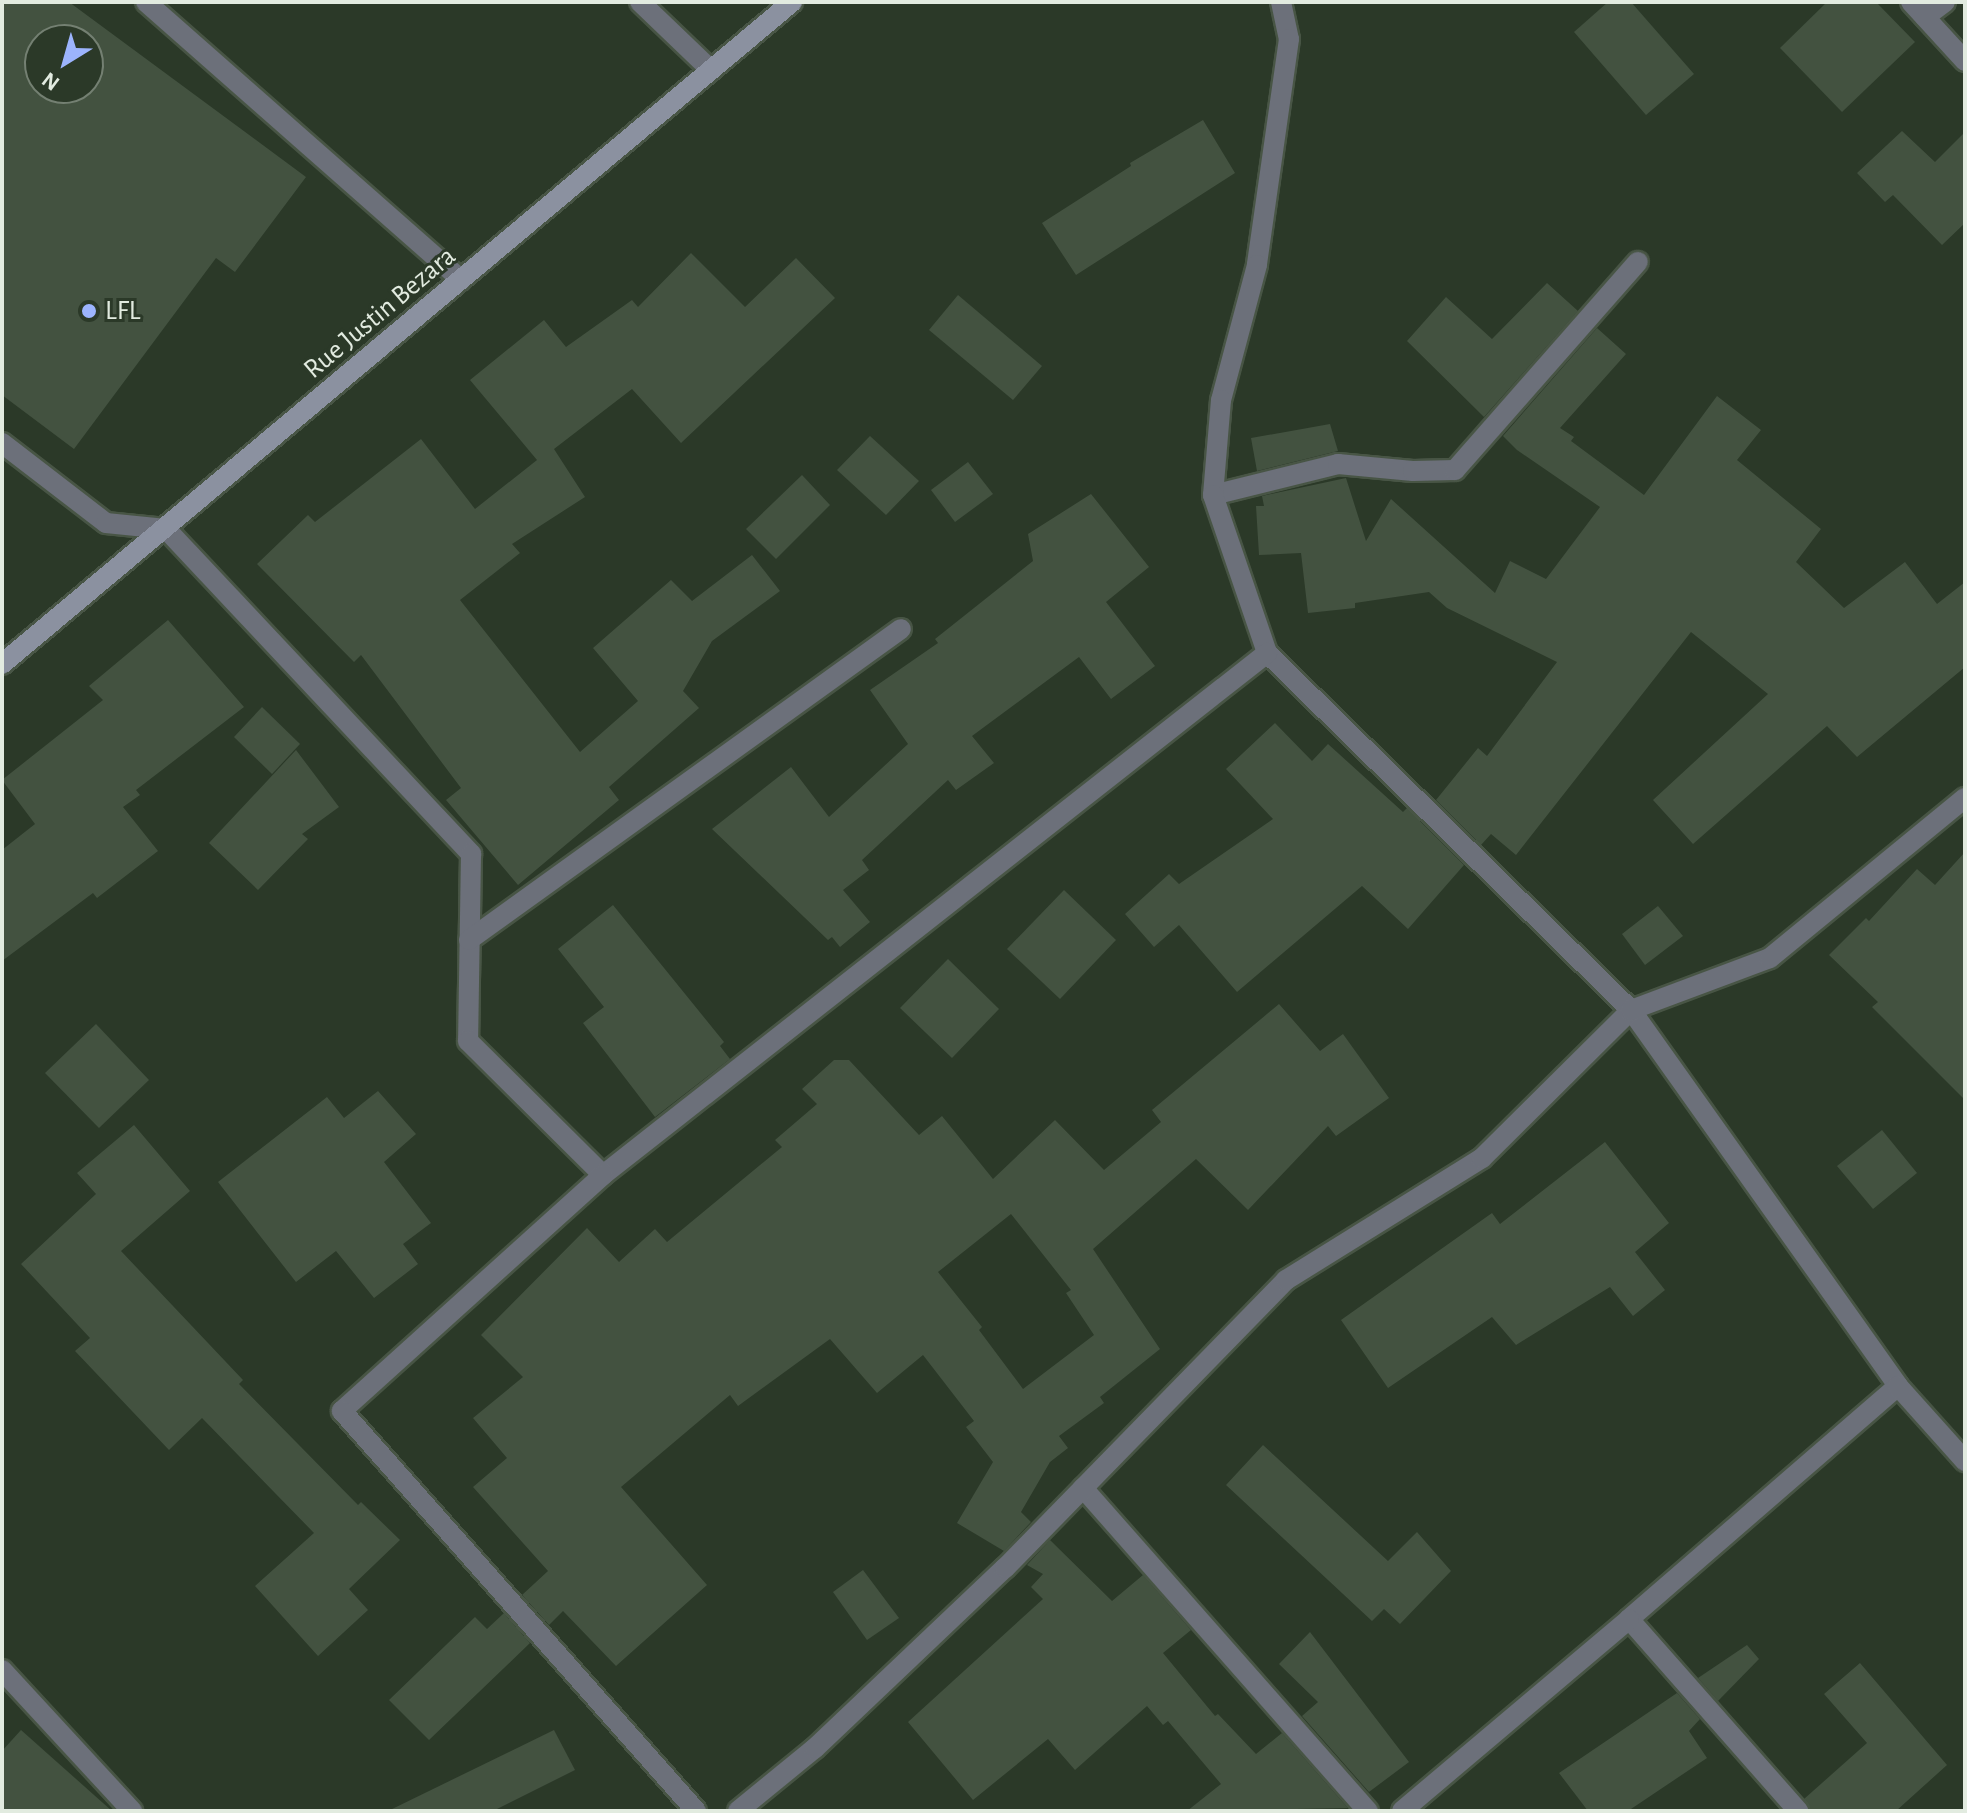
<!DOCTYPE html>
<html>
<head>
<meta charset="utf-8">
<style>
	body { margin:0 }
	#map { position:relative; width:1967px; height:1813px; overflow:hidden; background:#2b3928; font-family:"Alegreya Sans",sans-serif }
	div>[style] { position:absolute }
	.building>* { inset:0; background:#435240 }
	.roads { filter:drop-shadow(2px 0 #485545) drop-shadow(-2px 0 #485545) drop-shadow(0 2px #485545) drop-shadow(0 -2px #485545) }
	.lane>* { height:20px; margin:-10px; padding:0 10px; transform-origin:10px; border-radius:10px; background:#6c707a }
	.street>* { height:20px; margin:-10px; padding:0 10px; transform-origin:10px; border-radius:10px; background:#6c707a }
	.secondary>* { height:20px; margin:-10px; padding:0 10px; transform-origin:10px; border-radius:10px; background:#8b91a0 }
	.dots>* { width:22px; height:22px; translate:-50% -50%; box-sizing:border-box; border:4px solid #2b3928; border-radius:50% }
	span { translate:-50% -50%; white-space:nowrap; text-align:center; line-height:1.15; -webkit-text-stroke:6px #2b3928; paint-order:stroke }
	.poi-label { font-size:28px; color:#e2ebe0 }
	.left { translate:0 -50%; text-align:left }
	.street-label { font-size:28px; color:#e2ebe0 }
	.frame { position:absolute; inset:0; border:4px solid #e2ebe0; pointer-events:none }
	.north { position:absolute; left:24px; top:24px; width:80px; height:80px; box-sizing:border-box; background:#2b3928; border:2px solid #748072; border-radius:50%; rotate:217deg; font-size:22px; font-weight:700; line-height:32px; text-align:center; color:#e2ebe0 }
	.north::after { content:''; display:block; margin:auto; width:28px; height:36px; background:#9cb4fd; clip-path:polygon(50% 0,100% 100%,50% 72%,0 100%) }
</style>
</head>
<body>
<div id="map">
	<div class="building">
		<i style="clip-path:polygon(evenodd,2px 2px,69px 2px,306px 177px,235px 272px,216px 258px,74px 449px,2px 395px,2px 2px,40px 40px,88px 40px,88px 88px,40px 88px,40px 40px)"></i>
		<i style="clip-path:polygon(1608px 2px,1631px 2px,1694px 74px,1646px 115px,1574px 32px)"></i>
		<i style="clip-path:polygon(1827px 2px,1876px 2px,1915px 42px,1842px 112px,1780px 48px)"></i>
		<i style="clip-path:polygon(1203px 120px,1235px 173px,1076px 275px,1042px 223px,1131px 166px,1130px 163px)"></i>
		<i style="clip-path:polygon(1902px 131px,1935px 162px,1965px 132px,1965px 223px,1942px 245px,1893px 195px,1885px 202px,1857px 173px)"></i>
		<i style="clip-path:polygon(691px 253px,745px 307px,796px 258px,835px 298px,681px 443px,632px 389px,554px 449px,585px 497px,512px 544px,520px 553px,460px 600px,580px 752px,638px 701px,593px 648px,671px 580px,692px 601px,752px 555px,780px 591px,712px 641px,683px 691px,699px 708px,609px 787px,619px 800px,518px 885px,446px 800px,461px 788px,361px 655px,354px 662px,257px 564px,308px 515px,315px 522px,421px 439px,475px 509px,537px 460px,470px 380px,544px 320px,566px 347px,632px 300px,638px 307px)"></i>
		<i style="clip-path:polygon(1547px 283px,1578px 311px,1484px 417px,1407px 341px,1446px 297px,1492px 339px)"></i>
		<i style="clip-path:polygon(958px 295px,1042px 366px,1013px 400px,929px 330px)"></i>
		<i style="clip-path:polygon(1597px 328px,1626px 354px,1560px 428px,1574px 437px,1571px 441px,1644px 495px,1717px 396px,1761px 430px,1737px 460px,1821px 529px,1796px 562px,1844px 608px,1905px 562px,1937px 604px,1965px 582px,1965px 667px,1857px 757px,1827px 726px,1693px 844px,1653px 800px,1768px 694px,1691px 632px,1516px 855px,1491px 834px,1481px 845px,1436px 800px,1478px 748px,1487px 756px,1557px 662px,1447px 608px,1429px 592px,1355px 603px,1355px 608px,1308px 613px,1301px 553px,1259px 555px,1256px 506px,1264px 506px,1262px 496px,1346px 478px,1366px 541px,1391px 499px,1495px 593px,1510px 561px,1546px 579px,1600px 507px,1517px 450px,1503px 436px)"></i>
		<i style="clip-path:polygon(1330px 424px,1338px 451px,1257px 471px,1251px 438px)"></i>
		<i style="clip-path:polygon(870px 436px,919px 481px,886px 515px,837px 470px)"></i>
		<i style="clip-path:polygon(968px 462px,993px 494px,955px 522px,931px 490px)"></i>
		<i style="clip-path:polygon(802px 475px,830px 505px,776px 559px,746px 529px)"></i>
		<i style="clip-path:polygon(1091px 494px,1149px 567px,1106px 602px,1155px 666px,1111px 699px,1079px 657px,972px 736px,994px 763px,956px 790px,948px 780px,862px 860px,869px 870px,843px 890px,870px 922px,840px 947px,832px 937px,828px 940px,712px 829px,791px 767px,829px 817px,908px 744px,870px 690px,938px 643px,935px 639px,1033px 561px,1028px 534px)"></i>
		<i style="clip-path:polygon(168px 620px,244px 707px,136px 790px,140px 795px,123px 807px,158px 851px,97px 898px,93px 893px,2px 961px,2px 850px,35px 824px,2px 780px,103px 700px,89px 686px)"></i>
		<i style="clip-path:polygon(262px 707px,300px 744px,272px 774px,234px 737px)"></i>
		<i style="clip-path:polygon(1275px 723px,1312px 761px,1328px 744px,1403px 812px,1407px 808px,1464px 865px,1408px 929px,1362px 886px,1237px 992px,1179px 925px,1154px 947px,1125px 914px,1169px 874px,1179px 884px,1273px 819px,1226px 769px)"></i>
		<i style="clip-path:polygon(296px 750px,339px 807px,302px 834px,308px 839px,258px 890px,209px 843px)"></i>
		<i style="clip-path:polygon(1965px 852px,1965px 1100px,1872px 1007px,1878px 1002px,1829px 955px,1866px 918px,1869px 921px,1917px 869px,1935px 885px)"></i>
		<i style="clip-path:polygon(1064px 890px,1116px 940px,1060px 999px,1007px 949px)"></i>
		<i style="clip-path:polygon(613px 905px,724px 1042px,720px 1046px,730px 1059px,655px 1117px,583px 1023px,604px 1007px,558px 949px)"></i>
		<i style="clip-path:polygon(1658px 906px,1683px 936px,1645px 965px,1622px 934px)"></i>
		<i style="clip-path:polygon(948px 959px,999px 1009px,952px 1058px,900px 1008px)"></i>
		<i style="clip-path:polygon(evenodd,1279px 1004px,1320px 1051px,1343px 1034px,1389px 1098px,1336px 1136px,1328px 1126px,1248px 1210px,1196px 1159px,1093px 1249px,1160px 1349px,1100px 1397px,1104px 1403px,1059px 1436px,1068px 1448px,1050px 1462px,1021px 1512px,1031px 1522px,1004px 1551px,957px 1523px,993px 1462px,966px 1427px,974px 1421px,923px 1355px,877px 1393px,830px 1339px,738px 1406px,730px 1395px,621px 1487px,707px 1585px,616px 1666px,563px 1611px,549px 1625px,522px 1595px,548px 1571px,473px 1487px,507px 1458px,473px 1418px,523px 1377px,481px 1335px,587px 1228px,619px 1262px,655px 1229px,667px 1242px,782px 1147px,775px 1140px,817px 1104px,802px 1089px,834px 1060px,849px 1060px,919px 1135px,942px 1116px,993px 1179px,1055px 1120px,1104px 1170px,1161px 1122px,1152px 1110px,1279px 1004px,1011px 1214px,1071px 1290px,1066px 1293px,1094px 1335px,1023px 1389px,979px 1330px,982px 1327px,938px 1272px,1011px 1214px)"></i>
		<i style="clip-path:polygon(96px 1024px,149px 1080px,99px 1128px,45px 1073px)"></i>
		<i style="clip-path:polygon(378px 1091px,416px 1134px,384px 1162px,431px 1223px,403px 1244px,418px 1264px,374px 1298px,336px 1251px,296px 1282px,218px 1182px,327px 1097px,344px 1118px)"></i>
		<i style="clip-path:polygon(134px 1125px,190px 1191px,121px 1251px,243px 1380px,239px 1384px,358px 1505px,361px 1502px,400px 1540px,349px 1589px,368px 1610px,318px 1656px,255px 1586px,314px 1533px,202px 1418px,169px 1450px,75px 1351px,90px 1338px,21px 1264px,96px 1194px,77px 1173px)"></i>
		<i style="clip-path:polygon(1882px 1130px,1917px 1173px,1873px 1209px,1837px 1166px)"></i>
		<i style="clip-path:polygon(1605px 1142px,1669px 1223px,1635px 1252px,1665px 1290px,1633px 1316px,1610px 1287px,1516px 1345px,1492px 1317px,1388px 1388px,1341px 1320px,1492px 1213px,1500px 1224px)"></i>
		<i style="clip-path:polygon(1263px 1445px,1388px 1561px,1417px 1532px,1451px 1571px,1400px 1624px,1384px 1609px,1372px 1621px,1226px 1485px)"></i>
		<i style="clip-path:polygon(1050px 1540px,1112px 1601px,1143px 1575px,1191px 1630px,1163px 1653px,1215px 1716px,1218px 1714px,1256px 1754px,1282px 1733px,1348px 1808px,1187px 1811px,1221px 1784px,1168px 1721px,1163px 1725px,1147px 1706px,1075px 1770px,1048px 1739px,973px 1800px,908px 1722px,1043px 1599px,1031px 1587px,1043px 1574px,1027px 1565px)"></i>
		<i style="clip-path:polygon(863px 1570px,899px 1618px,867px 1640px,833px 1592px)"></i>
		<i style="clip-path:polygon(504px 1613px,530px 1643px,429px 1740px,389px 1700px,475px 1617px,487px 1629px)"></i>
		<i style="clip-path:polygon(1310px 1632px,1409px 1762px,1369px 1792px,1302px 1716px,1318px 1702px,1279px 1664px)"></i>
		<i style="clip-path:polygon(1747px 1645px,1759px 1659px,1718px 1701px,1698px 1678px)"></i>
		<i style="clip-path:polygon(1860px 1663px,1947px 1765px,1896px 1811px,1811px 1811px,1804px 1799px,1867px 1743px,1824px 1694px)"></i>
		<i style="clip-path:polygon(1677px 1693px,1700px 1719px,1689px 1731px,1707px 1758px,1628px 1811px,1588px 1811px,1559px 1773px)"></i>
		<i style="clip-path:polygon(21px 1730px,112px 1811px,2px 1811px,2px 1751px)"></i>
		<i style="clip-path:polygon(554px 1730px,575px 1770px,493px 1811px,388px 1811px)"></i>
	</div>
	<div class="roads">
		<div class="lane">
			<i style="left:1925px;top:17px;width:25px;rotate:-37deg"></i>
			<i style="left:1213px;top:495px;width:129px;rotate:-13.9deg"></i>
			<i style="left:1338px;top:464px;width:75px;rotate:5.3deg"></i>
			<i style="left:1413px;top:471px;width:42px;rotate:-1.4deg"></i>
			<i style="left:1455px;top:470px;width:277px;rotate:-48.7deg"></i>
		</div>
		<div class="street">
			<i style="left:146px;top:2px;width:420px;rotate:41.4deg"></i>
			<i style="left:640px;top:2px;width:98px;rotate:43.8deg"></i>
			<i style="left:1281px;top:2px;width:38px;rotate:78deg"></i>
			<i style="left:1289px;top:39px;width:228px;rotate:98.1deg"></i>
			<i style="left:1257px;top:265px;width:140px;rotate:104.9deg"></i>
			<i style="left:1221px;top:400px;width:95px;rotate:94.8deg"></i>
			<i style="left:1213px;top:495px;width:167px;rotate:71.1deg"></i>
			<i style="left:1267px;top:653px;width:510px;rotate:44.44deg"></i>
			<i style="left:1631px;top:1010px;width:461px;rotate:54.6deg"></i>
			<i style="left:1898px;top:1386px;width:356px;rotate:139.1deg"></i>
			<i style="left:1629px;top:1619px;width:256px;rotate:48.6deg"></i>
			<i style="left:1911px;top:2px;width:80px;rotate:47.5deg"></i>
			<i style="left:2px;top:443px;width:131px;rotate:37.6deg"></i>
			<i style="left:106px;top:523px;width:60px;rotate:5.7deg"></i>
			<i style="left:166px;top:529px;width:446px;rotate:46.8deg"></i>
			<i style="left:471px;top:854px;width:187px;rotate:90.9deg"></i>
			<i style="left:468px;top:1041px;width:190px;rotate:44.8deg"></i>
			<i style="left:603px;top:1175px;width:845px;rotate:-38.17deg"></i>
			<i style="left:469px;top:940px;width:532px;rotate:-35.75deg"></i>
			<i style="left:603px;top:1175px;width:352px;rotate:137.9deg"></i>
			<i style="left:342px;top:1411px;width:534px;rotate:48.49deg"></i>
			<i style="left:1898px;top:1386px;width:101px;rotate:48.2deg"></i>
			<i style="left:1083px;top:1488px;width:431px;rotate:48.6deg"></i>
			<i style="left:2px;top:1670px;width:192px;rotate:47.3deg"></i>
			<i style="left:738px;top:1811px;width:99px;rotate:-39.3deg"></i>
			<i style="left:815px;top:1748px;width:262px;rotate:-43.5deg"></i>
			<i style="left:1005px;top:1568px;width:402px;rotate:-45.7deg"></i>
			<i style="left:1286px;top:1280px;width:231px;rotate:-31.9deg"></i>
			<i style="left:1482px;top:1158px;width:210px;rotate:-44.8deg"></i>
			<i style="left:1631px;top:1010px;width:148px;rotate:-20.5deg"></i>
			<i style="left:1770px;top:958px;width:252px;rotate:-39.4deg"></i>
			<i style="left:1402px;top:1811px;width:297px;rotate:-40.2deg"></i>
		</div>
		<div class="secondary">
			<i style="left:2px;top:664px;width:1031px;rotate:-39.96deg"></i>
		</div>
	</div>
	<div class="dots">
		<i style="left:89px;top:311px;background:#9cb4fd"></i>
	</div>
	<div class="poi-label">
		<span class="left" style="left:105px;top:311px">LFL</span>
	</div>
	<div class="street-label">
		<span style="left:380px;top:313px;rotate:-40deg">Rue Justin Bezara</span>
	</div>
	<div class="frame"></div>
	<div class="north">N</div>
</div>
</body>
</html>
